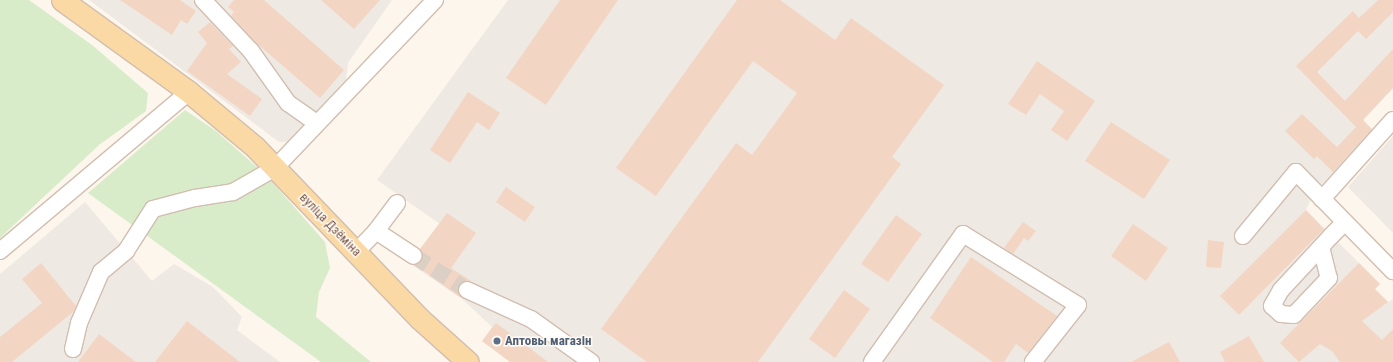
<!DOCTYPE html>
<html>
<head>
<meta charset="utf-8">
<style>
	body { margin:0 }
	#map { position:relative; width:1393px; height:362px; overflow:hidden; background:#fdf6ec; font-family:"Roboto Condensed",sans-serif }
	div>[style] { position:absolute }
	.industrial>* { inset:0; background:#efe9e4 }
	.green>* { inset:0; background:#d8ecc9 }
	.building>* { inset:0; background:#f3d5c3 }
	.minor-tunnel>* { height:16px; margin-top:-8px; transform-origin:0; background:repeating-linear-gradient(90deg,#dcd0c4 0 16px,transparent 0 24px) }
	.roads { filter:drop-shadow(1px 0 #d1beb0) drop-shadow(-1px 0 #d1beb0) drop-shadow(0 1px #d1beb0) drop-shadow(0 -1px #d1beb0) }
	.minor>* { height:16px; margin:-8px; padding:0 8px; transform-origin:8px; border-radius:8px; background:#fff }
	.major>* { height:21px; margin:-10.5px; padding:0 10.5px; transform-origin:10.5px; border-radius:10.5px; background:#fbd9a5 }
	.dots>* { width:11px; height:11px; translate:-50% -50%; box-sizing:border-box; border:2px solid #fffaf3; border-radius:50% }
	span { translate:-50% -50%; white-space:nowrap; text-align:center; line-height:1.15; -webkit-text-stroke:3px #fffaf3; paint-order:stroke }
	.street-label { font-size:13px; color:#7a5c4d }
	.service-label { font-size:13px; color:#4e5e75; font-weight:700 }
	.left { translate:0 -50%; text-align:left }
</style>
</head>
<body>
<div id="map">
	<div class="industrial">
		<i style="clip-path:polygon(89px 0,392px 0,348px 63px,346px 80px,287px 142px,279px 142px)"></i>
		<i style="clip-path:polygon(508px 0,1393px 0,1393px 88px,1363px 120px,1374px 132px,1314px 192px,1306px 210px,1380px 284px,1375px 289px,1388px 302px,1393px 299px,1393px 362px,510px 362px,482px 341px,492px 327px,461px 298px,409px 263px,440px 224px,377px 180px)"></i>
		<i style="clip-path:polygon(1393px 136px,1393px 233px,1348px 187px)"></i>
		<i style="clip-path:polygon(85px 202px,152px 281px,174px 264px,213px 287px,242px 317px,237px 330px,280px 362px,0 362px,0 274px)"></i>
	</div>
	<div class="green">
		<i style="clip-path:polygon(0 0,29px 0,92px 45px,148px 93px,146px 111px,99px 145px,0 238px)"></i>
		<i style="clip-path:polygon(185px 110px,216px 131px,266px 175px,325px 242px,330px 268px,319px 292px,316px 317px,371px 362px,321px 362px,88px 193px)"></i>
	</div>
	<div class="building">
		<i style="clip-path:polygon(120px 0,180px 0,196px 11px,187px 24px,181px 20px,172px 35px)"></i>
		<i style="clip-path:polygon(234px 0,264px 0,344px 70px,320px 98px,254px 41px,231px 16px,234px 12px,228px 7px)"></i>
		<i style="clip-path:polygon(321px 0,380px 0,354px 29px)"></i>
		<i style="clip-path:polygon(560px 0,618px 0,546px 105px,506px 78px)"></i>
		<i style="clip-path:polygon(737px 0,780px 0,835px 40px,851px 18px,944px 85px,892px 157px,901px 164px,758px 362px,647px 362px,601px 329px,736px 143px,752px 155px,797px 93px,753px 61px,656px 196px,616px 168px)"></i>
		<i style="clip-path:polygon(1378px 0,1393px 0,1393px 12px,1366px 39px,1358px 31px,1317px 72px,1345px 101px,1393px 49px,1393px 88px,1363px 120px,1372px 129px,1333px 172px,1317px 156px,1314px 159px,1285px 131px,1302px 114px,1337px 147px,1356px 127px,1296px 66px,1353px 11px,1359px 18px)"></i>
		<i style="clip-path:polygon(210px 22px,233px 46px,229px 49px,241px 62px,227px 74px,262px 99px,250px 116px,187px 71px,207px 43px,198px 32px)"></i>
		<i style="clip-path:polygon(1037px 61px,1095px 101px,1067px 141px,1051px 130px,1064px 111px,1040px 94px,1026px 115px,1008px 104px)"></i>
		<i style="clip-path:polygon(468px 92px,500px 113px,489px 130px,477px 122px,450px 163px,430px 150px)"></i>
		<i style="clip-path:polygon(1111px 122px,1170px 160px,1144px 199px,1085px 161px)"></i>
		<i style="clip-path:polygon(506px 187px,535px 207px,525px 222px,496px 202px)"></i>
		<i style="clip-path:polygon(1306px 210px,1324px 229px,1239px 315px,1220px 296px)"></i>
		<i style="clip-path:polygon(447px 213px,476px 233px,451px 268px,471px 281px,459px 286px,461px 298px,415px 265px,423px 257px,420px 249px)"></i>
		<i style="clip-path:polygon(896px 215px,922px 234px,888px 282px,861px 264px)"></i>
		<i style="clip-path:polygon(1023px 222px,1036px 231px,1028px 241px,1024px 238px,1013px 254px,1004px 248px)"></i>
		<i style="clip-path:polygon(1133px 224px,1168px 248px,1146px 281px,1111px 256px)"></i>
		<i style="clip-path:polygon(1208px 240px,1224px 242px,1221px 268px,1206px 267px)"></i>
		<i style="clip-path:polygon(971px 257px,1057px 316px,1028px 353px,1016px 344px,1004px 362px,993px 362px,930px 318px)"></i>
		<i style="clip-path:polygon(41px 263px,76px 306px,73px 312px,12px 362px,0 362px,0 337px,42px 303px,22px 279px)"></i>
		<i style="clip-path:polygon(1359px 263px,1380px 284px,1375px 289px,1388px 302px,1362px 321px,1382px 340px,1393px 329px,1393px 362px,1340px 362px,1332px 351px,1320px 344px,1299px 362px,1280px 343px)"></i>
		<i style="clip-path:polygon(844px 290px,870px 309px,835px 358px,809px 339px)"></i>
		<i style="clip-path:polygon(187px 321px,240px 362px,155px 362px)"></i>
		<i style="clip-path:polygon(496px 323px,548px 362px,510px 362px,482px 341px)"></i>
		<i style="clip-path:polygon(99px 334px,136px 362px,78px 362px)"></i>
		<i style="clip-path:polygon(1249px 336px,1264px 362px,1225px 362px,1220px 352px)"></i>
		<i style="clip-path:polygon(1169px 342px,1180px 362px,1131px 362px)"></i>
	</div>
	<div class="minor-tunnel">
		<i style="left:414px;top:256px;width:63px;rotate:32.7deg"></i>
	</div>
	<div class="roads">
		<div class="minor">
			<i style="left:203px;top:0;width:70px;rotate:46.7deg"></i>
			<i style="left:251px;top:51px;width:64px;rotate:54.6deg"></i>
			<i style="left:288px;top:103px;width:35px;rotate:35deg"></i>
			<i style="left:1322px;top:199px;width:106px;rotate:-48.1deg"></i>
			<i style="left:376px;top:231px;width:35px;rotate:-53deg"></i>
			<i style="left:1243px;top:236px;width:83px;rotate:-50.4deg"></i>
			<i style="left:1296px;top:172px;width:139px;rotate:45.6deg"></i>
			<i style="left:1321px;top:247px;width:32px;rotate:76deg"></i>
			<i style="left:1329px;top:278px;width:51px;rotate:133.4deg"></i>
			<i style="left:1294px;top:315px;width:13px;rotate:-176deg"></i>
			<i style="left:1281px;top:314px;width:12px;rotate:-138deg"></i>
			<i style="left:1272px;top:306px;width:18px;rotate:-61deg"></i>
			<i style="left:1281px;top:290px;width:59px;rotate:-47.1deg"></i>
			<i style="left:1321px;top:247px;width:15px;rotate:-48deg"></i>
			<i style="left:1331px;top:236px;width:18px;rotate:-45deg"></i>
			<i style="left:0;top:251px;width:247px;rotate:-40.1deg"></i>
			<i style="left:356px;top:252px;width:29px;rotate:-46deg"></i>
			<i style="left:376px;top:231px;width:45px;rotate:33.3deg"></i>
			<i style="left:467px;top:290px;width:70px;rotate:24.4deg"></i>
			<i style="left:531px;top:319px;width:74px;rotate:35.6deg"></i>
			<i style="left:73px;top:349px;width:27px;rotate:-77deg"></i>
			<i style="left:79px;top:323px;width:56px;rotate:-66.7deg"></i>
			<i style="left:101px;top:272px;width:33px;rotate:-40deg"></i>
			<i style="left:126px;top:251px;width:50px;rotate:-57.3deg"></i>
			<i style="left:153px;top:209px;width:43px;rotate:-14.7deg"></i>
			<i style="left:195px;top:198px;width:38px;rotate:-9deg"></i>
			<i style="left:233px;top:192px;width:48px;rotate:-29.7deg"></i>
			<i style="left:275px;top:168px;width:232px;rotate:-46.4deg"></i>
			<i style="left:872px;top:362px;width:157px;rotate:-54.6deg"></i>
			<i style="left:963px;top:234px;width:135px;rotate:31.7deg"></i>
			<i style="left:1078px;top:305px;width:73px;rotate:128.3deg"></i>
		</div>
		<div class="major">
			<i style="left:62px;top:0;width:157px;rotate:35.9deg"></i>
			<i style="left:189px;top:92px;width:86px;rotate:39.8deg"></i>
			<i style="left:255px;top:147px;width:238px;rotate:46.2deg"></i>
			<i style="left:420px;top:319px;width:64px;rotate:41.9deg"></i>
		</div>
	</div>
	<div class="dots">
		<i style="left:497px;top:341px;background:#5c6f8a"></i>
	</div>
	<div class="street-label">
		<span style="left:330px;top:225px;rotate:46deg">вуліца Дзёміна</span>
	</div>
	<div class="service-label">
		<span class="left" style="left:505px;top:341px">Аптовы магазін</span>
	</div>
</div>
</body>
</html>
